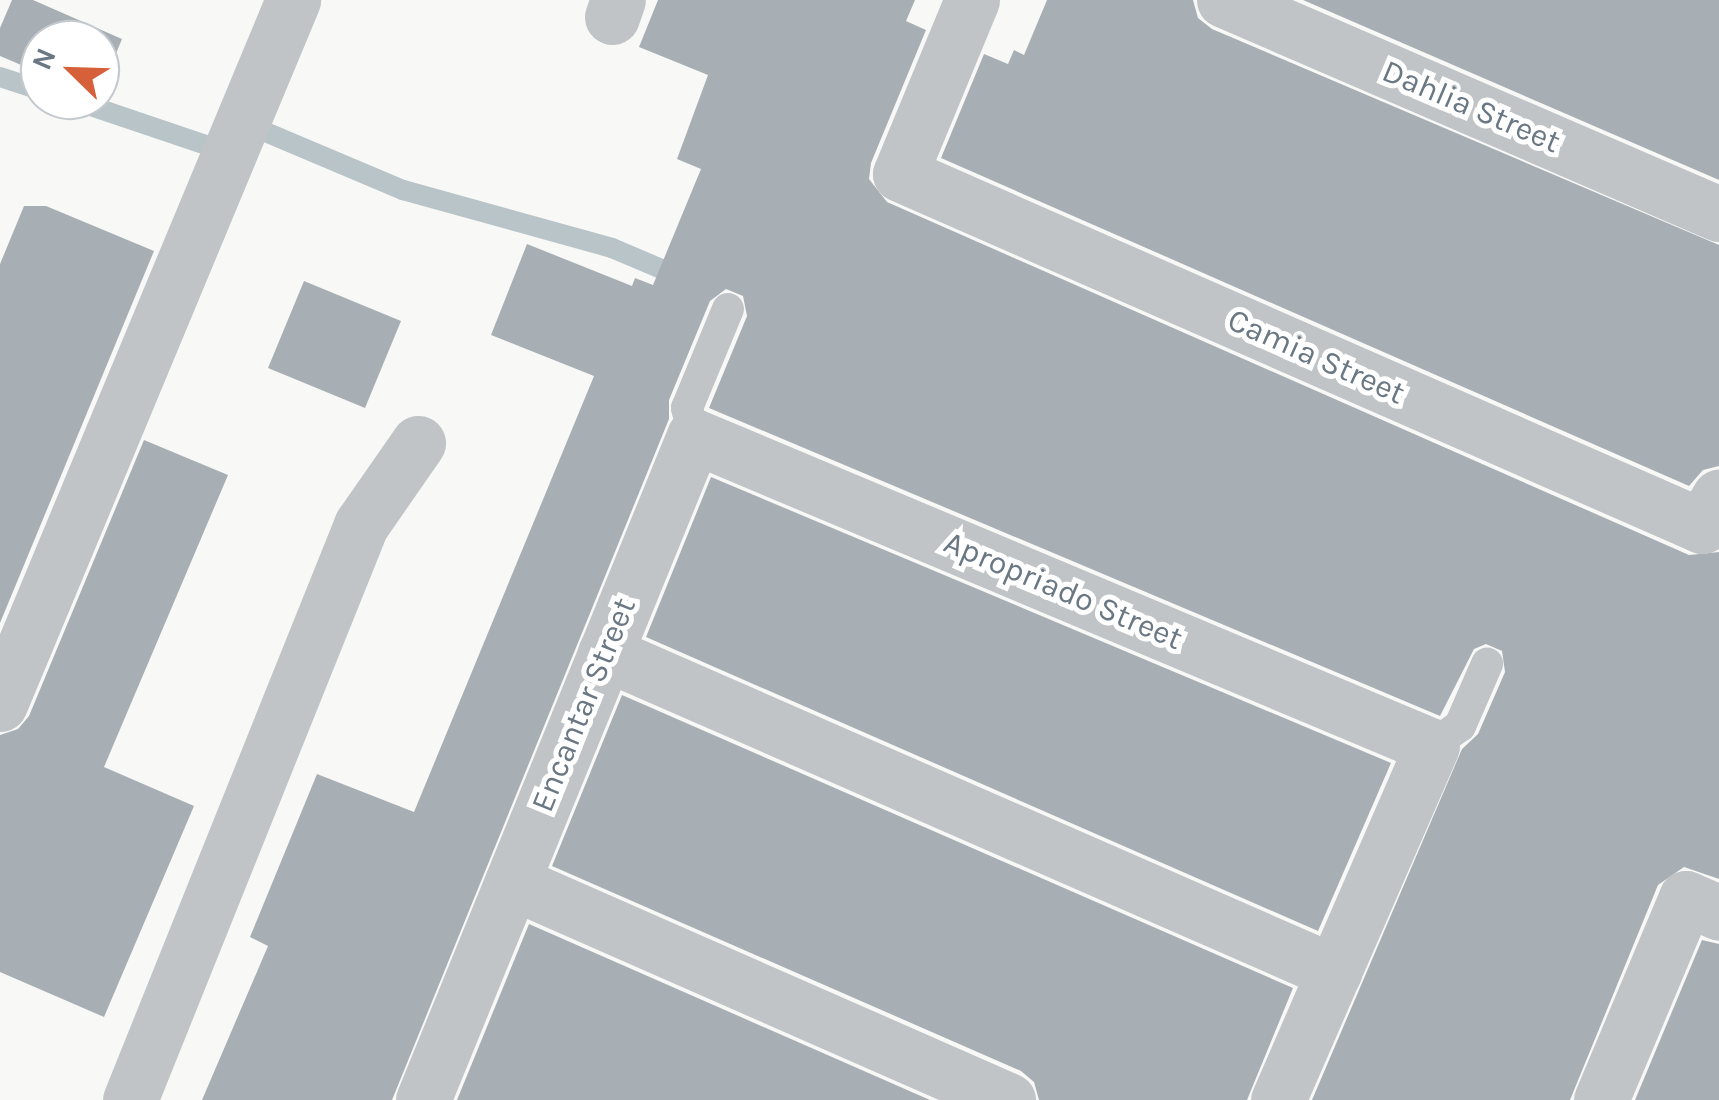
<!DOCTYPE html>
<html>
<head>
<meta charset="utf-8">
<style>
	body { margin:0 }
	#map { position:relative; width:1719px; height:1100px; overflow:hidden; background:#f8f8f6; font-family:Karla,sans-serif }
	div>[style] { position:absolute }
	.stream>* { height:20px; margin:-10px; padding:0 10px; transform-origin:10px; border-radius:10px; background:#b9c4c8 }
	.building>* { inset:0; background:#a8afb4 }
	.service>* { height:32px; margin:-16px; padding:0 16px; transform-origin:16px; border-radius:16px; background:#c0c4c7 }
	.minor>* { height:55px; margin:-27.5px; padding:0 27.5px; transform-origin:27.5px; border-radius:27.5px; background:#c0c4c7 }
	span { translate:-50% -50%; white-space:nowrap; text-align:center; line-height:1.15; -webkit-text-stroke:10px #fff; paint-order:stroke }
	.street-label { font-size:32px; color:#6a7884 }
	.north { position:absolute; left:20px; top:20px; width:100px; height:100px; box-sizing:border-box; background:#fff; border:2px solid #c3c9ce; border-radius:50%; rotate:293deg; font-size:28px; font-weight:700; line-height:40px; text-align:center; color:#6a7884 }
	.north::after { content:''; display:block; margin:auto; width:35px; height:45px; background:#d56039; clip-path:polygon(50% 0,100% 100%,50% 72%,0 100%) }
</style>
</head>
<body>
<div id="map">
	<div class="stream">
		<i style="left:0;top:77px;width:42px;rotate:18deg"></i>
		<i style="left:73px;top:100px;width:140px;rotate:18.7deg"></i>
		<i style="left:256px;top:128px;width:160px;rotate:22.9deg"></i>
		<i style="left:403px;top:190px;width:217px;rotate:15.5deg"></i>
		<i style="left:612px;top:248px;width:79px;rotate:23deg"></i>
	</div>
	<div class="building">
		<i style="clip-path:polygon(12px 0,33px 0,122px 39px,100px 92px,100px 40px,40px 40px,40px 73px,0 56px,0 28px)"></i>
		<i style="clip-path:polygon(658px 0,915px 0,906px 21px,926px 30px,871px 163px,869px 179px,887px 202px,1689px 555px,1719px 552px,1719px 879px,1684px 867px,1658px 885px,1570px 1100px,1312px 1100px,1462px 749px,1478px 734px,1505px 672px,1502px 651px,1486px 644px,1474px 649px,1440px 716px,709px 408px,747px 316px,743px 296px,726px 289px,710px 301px,669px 400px,669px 419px,392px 1100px,202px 1100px,268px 946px,250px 937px,317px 774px,414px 812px,594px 376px,491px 335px,527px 244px,632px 286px,635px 278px,653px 285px,701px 169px,677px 159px,708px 75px,639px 47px)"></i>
		<i style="clip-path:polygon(1047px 0,1193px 0,1198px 18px,1212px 29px,1719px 245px,1719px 466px,1703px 470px,1689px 486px,941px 158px,984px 54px,1008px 64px,1014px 50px,1024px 55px)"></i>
		<i style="clip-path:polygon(1303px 0,1719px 0,1719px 180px)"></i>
		<i style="clip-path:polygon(24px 206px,46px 206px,154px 251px,0 623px,0 264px)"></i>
		<i style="clip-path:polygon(304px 281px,401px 321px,365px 408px,268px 368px)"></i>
		<i style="clip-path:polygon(144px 440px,228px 475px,104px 767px,194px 806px,104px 1017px,0 972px,0 735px,18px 729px,29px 716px)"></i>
		<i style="clip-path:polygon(711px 477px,1391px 763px,1318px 931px,646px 637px)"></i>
		<i style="clip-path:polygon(622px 695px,1293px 988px,1247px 1100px,1039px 1100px,1034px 1082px,1021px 1071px,552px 866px)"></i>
		<i style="clip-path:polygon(529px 924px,930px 1100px,457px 1100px)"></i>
		<i style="clip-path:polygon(1702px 940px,1719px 944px,1719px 1100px,1635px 1100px)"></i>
	</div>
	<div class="service">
		<i style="left:694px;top:436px;width:29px;rotate:-104deg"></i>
		<i style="left:687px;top:408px;width:107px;rotate:-67.5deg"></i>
		<i style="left:1432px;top:746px;width:34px;rotate:-36deg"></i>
		<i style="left:1460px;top:726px;width:68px;rotate:-66.5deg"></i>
	</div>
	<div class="minor">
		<i style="left:972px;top:0;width:188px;rotate:112.5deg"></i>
		<i style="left:900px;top:174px;width:876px;rotate:23.7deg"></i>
		<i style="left:1702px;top:526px;width:34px;rotate:-60deg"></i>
		<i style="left:1224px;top:0;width:539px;rotate:23.38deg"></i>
		<i style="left:612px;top:17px;width:18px;rotate:-71deg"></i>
		<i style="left:605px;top:653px;width:796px;rotate:23.63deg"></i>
		<i style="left:0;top:704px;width:763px;rotate:-67.4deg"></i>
		<i style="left:512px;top:882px;width:542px;rotate:23.73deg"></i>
		<i style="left:130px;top:1100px;width:620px;rotate:-68.11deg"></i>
		<i style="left:361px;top:525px;width:100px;rotate:-55.2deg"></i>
		<i style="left:423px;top:1100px;width:717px;rotate:-67.8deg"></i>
		<i style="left:694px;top:436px;width:800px;rotate:22.79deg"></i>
		<i style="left:1432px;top:746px;width:386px;rotate:113.5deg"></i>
		<i style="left:1601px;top:1100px;width:219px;rotate:-67.2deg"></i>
		<i style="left:1686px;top:898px;width:36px;rotate:24deg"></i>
	</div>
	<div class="street-label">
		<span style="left:1471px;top:107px;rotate:23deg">Dahlia Street</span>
		<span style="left:1316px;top:357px;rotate:24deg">Camia Street</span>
		<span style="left:1063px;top:591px;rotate:23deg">Apropriado Street</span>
		<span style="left:584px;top:705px;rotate:-68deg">Encantar Street</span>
	</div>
	<div class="north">N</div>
</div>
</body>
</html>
